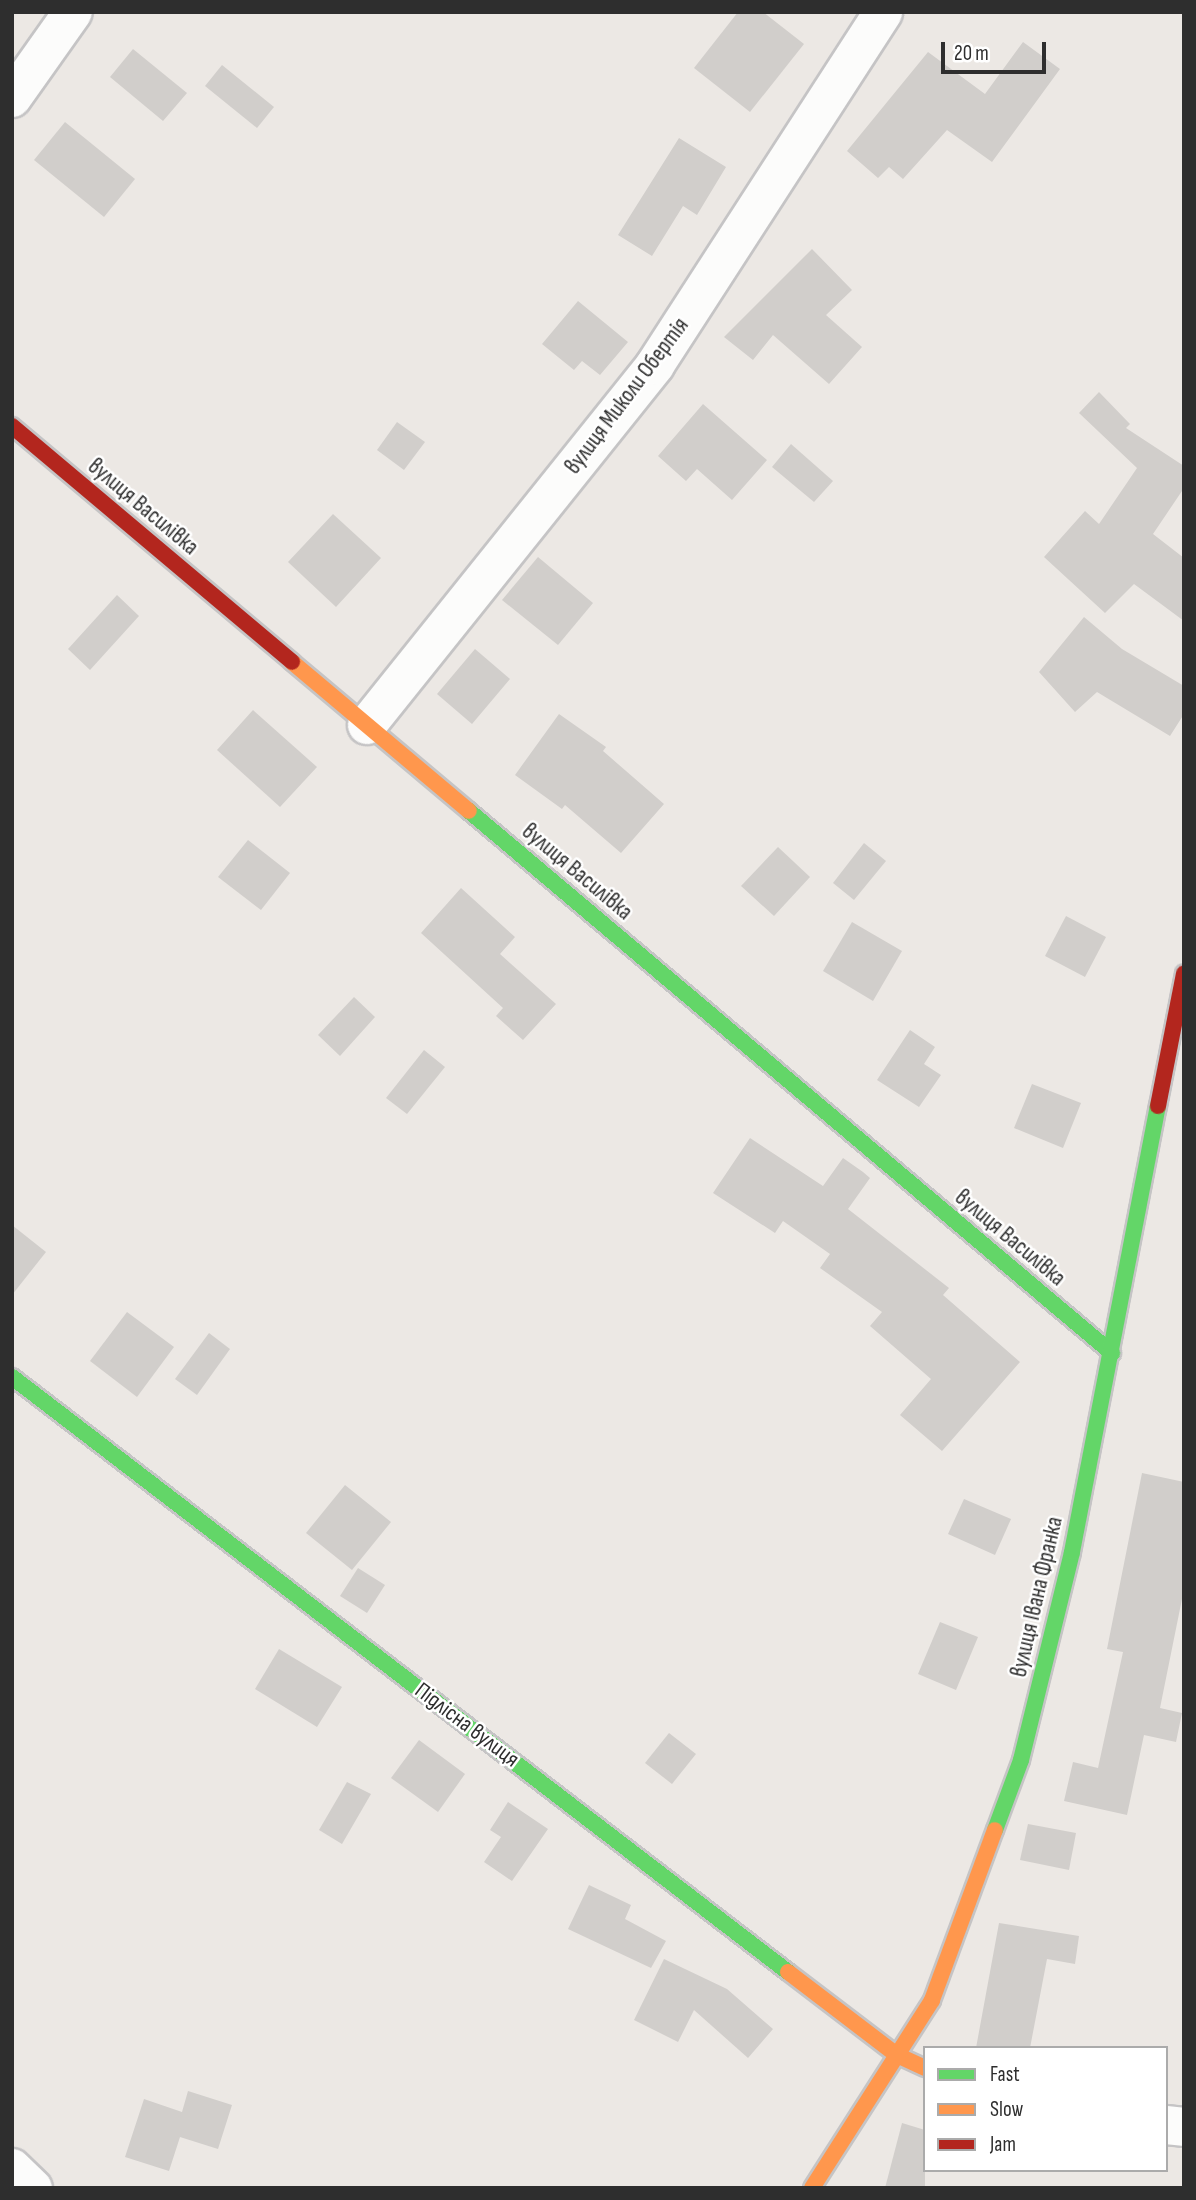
<!DOCTYPE html>
<html>
<head>
<meta charset="utf-8">
<style>
	body { margin:0 }
	#map { position:relative; width:1196px; height:2200px; overflow:hidden; background:#ece8e4; font-family:"Sofia Sans Condensed",sans-serif }
	div>[style] { position:absolute }
	.building>* { inset:0; background:#d1cecb }
	.roads { filter:drop-shadow(2px 0 #c5c4c5) drop-shadow(-2px 0 #c5c4c5) drop-shadow(0 2px #c5c4c5) drop-shadow(0 -2px #c5c4c5) }
	.street>* { height:38px; margin:-19px; padding:0 19px; transform-origin:19px; border-radius:19px; background:#fcfcfb }
	.fast>* { height:16px; margin:-8px; padding:0 8px; transform-origin:8px; border-radius:8px; background:#63d668 }
	.slow>* { height:16px; margin:-8px; padding:0 8px; transform-origin:8px; border-radius:8px; background:#ff974d }
	.jam>* { height:16px; margin:-8px; padding:0 8px; transform-origin:8px; border-radius:8px; background:#b3261e }
	span { translate:-50% -50%; white-space:nowrap; text-align:center; line-height:1.15; -webkit-text-stroke:5px #fff; paint-order:stroke }
	.street-label { font-size:23px; color:#2e2e2e }
	.frame { position:absolute; inset:0; border:14px solid #2e2e2e; pointer-events:none }
	.legend { position:absolute; left:923px; top:2046px; width:245px; height:126px; box-sizing:border-box; background:#fff; border:2px solid #ababab; margin:0; padding:9px 12px; list-style:none; font-size:21px; color:#2e2e2e }
	.legend li { display:flex; align-items:center; gap:14px; height:35px }
	.legend b { width:35px; border:2px solid #ababab }
	.scale { position:absolute; left:941px; top:42px; width:105px; height:32px; box-sizing:border-box; border:4px solid #2e2e2e; border-top:0; padding-left:9px; font-size:21px; line-height:24px; white-space:nowrap; color:#2e2e2e; -webkit-text-stroke:5px #fff; paint-order:stroke }
</style>
</head>
<body>
<div id="map">
	<div class="building">
		<i style="clip-path:polygon(738px 12px,763px 12px,804px 44px,750px 112px,694px 68px)"></i>
		<i style="clip-path:polygon(1023px 42px,1060px 69px,992px 162px,947px 130px,903px 179px,889px 167px,878px 178px,847px 151px,928px 52px,985px 94px)"></i>
		<i style="clip-path:polygon(133px 49px,187px 93px,163px 121px,110px 77px)"></i>
		<i style="clip-path:polygon(222px 65px,274px 107px,257px 128px,205px 86px)"></i>
		<i style="clip-path:polygon(65px 122px,135px 179px,104px 217px,34px 160px)"></i>
		<i style="clip-path:polygon(679px 138px,726px 167px,697px 215px,683px 206px,652px 256px,618px 235px)"></i>
		<i style="clip-path:polygon(812px 249px,852px 290px,826px 315px,862px 347px,829px 384px,773px 335px,753px 360px,724px 337px)"></i>
		<i style="clip-path:polygon(578px 301px,628px 342px,600px 375px,582px 361px,574px 370px,542px 344px)"></i>
		<i style="clip-path:polygon(1099px 392px,1130px 424px,1126px 428px,1184px 466px,1184px 488px,1153px 534px,1184px 558px,1184px 621px,1134px 584px,1105px 613px,1044px 557px,1085px 511px,1099px 524px,1137px 468px,1079px 413px)"></i>
		<i style="clip-path:polygon(703px 404px,767px 460px,732px 500px,697px 469px,686px 481px,658px 456px)"></i>
		<i style="clip-path:polygon(397px 422px,425px 442px,404px 470px,377px 450px)"></i>
		<i style="clip-path:polygon(791px 444px,833px 481px,814px 502px,772px 467px)"></i>
		<i style="clip-path:polygon(333px 514px,381px 558px,336px 607px,288px 562px)"></i>
		<i style="clip-path:polygon(538px 557px,593px 603px,558px 645px,502px 600px)"></i>
		<i style="clip-path:polygon(117px 595px,139px 616px,90px 670px,68px 649px)"></i>
		<i style="clip-path:polygon(1084px 617px,1122px 649px,1184px 686px,1184px 714px,1170px 736px,1097px 692px,1075px 712px,1039px 672px)"></i>
		<i style="clip-path:polygon(475px 649px,510px 679px,472px 724px,437px 694px)"></i>
		<i style="clip-path:polygon(253px 710px,317px 767px,280px 807px,217px 750px)"></i>
		<i style="clip-path:polygon(559px 714px,606px 747px,603px 751px,664px 804px,621px 853px,565px 805px,562px 809px,515px 775px)"></i>
		<i style="clip-path:polygon(248px 840px,290px 873px,261px 910px,218px 877px)"></i>
		<i style="clip-path:polygon(864px 843px,886px 861px,854px 900px,833px 883px)"></i>
		<i style="clip-path:polygon(778px 847px,810px 877px,774px 916px,741px 886px)"></i>
		<i style="clip-path:polygon(461px 888px,515px 937px,500px 954px,556px 1004px,523px 1040px,496px 1016px,503px 1008px,421px 933px)"></i>
		<i style="clip-path:polygon(1066px 916px,1106px 937px,1085px 977px,1045px 956px)"></i>
		<i style="clip-path:polygon(852px 922px,902px 951px,873px 1001px,823px 971px)"></i>
		<i style="clip-path:polygon(354px 997px,375px 1017px,340px 1056px,318px 1035px)"></i>
		<i style="clip-path:polygon(910px 1030px,935px 1047px,924px 1064px,941px 1075px,919px 1107px,877px 1080px)"></i>
		<i style="clip-path:polygon(424px 1050px,445px 1067px,407px 1114px,386px 1098px)"></i>
		<i style="clip-path:polygon(1032px 1084px,1081px 1103px,1063px 1148px,1014px 1128px)"></i>
		<i style="clip-path:polygon(750px 1138px,823px 1186px,843px 1158px,863px 1172px,870px 1178px,848px 1209px,949px 1288px,943px 1295px,1020px 1362px,942px 1451px,900px 1415px,931px 1379px,870px 1326px,882px 1312px,820px 1268px,830px 1254px,783px 1221px,775px 1233px,713px 1193px)"></i>
		<i style="clip-path:polygon(12px 1225px,46px 1252px,12px 1295px)"></i>
		<i style="clip-path:polygon(127px 1312px,174px 1347px,137px 1397px,90px 1361px)"></i>
		<i style="clip-path:polygon(209px 1333px,230px 1349px,197px 1395px,175px 1379px)"></i>
		<i style="clip-path:polygon(1142px 1473px,1184px 1482px,1184px 1589px,1160px 1708px,1182px 1713px,1176px 1742px,1144px 1735px,1127px 1815px,1064px 1801px,1073px 1762px,1098px 1768px,1123px 1652px,1107px 1649px)"></i>
		<i style="clip-path:polygon(345px 1485px,391px 1522px,352px 1570px,306px 1533px)"></i>
		<i style="clip-path:polygon(964px 1499px,1011px 1519px,995px 1555px,948px 1534px)"></i>
		<i style="clip-path:polygon(358px 1568px,385px 1585px,367px 1613px,340px 1596px)"></i>
		<i style="clip-path:polygon(940px 1622px,978px 1637px,956px 1690px,918px 1674px)"></i>
		<i style="clip-path:polygon(279px 1649px,342px 1687px,317px 1727px,255px 1689px)"></i>
		<i style="clip-path:polygon(669px 1733px,696px 1754px,672px 1784px,645px 1763px)"></i>
		<i style="clip-path:polygon(419px 1740px,465px 1774px,438px 1812px,391px 1778px)"></i>
		<i style="clip-path:polygon(347px 1782px,371px 1794px,342px 1844px,319px 1830px)"></i>
		<i style="clip-path:polygon(508px 1802px,548px 1829px,512px 1881px,484px 1862px,501px 1837px,490px 1830px)"></i>
		<i style="clip-path:polygon(1028px 1824px,1076px 1833px,1069px 1870px,1020px 1860px)"></i>
		<i style="clip-path:polygon(589px 1885px,631px 1905px,625px 1919px,666px 1941px,651px 1968px,568px 1929px)"></i>
		<i style="clip-path:polygon(999px 1923px,1079px 1936px,1075px 1964px,1047px 1959px,1030px 2048px,976px 2048px)"></i>
		<i style="clip-path:polygon(664px 1959px,727px 1989px,773px 2029px,748px 2058px,694px 2010px,678px 2042px,634px 2020px)"></i>
		<i style="clip-path:polygon(188px 2091px,232px 2105px,218px 2149px,180px 2137px,169px 2171px,125px 2157px,144px 2099px,182px 2112px)"></i>
		<i style="clip-path:polygon(902px 2123px,925px 2130px,925px 2188px,885px 2188px)"></i>
	</div>
	<div class="roads">
		<div class="street">
			<i style="left:12px;top:98px;width:105px;rotate:-54.7deg"></i>
			<i style="left:367px;top:725px;width:461px;rotate:-51.3deg"></i>
			<i style="left:655px;top:365px;width:420px;rotate:-57.1deg"></i>
			<i style="left:1166px;top:2125px;width:18px;rotate:6deg"></i>
			<i style="left:12px;top:2168px;width:29px;rotate:44deg"></i>
		</div>
		<div class="fast">
			<i style="left:469px;top:811px;width:841px;rotate:40.13deg"></i>
			<i style="left:12px;top:1377px;width:978px;rotate:37.48deg"></i>
			<i style="left:995px;top:1830px;width:75px;rotate:-69.6deg"></i>
			<i style="left:1021px;top:1760px;width:214px;rotate:-76.2deg"></i>
			<i style="left:1072px;top:1552px;width:454px;rotate:-79.1deg"></i>
		</div>
		<div class="slow">
			<i style="left:292px;top:662px;width:231px;rotate:40.1deg"></i>
			<i style="left:788px;top:1972px;width:137px;rotate:37.3deg"></i>
			<i style="left:897px;top:2055px;width:31px;rotate:25deg"></i>
			<i style="left:812px;top:2188px;width:223px;rotate:-57.4deg"></i>
			<i style="left:932px;top:2000px;width:181px;rotate:-69.7deg"></i>
		</div>
		<div class="jam">
			<i style="left:12px;top:426px;width:366px;rotate:40.1deg"></i>
			<i style="left:1158px;top:1106px;width:135px;rotate:-78.9deg"></i>
		</div>
	</div>
	<div class="street-label">
		<span style="left:627px;top:396px;rotate:-53deg">вулиця Миколи Обертія</span>
		<span style="left:143px;top:507px;rotate:40deg">вулиця Василівка</span>
		<span style="left:577px;top:872px;rotate:40deg">вулиця Василівка</span>
		<span style="left:1010px;top:1238px;rotate:40deg">вулиця Василівка</span>
		<span style="left:1037px;top:1597px;rotate:-77deg">вулиця Івана Франка</span>
		<span style="left:467px;top:1725px;rotate:37deg">Підлісна вулиця</span>
	</div>
	<div class="frame"></div>
	<ul class="legend">
	<li><b style="height:9px;background:#63d668"></b>Fast</li>
	<li><b style="height:9px;background:#ff974d"></b>Slow</li>
	<li><b style="height:9px;background:#b3261e"></b>Jam</li>
	</ul>
	<div class="scale">20 m</div>
</div>
</body>
</html>
